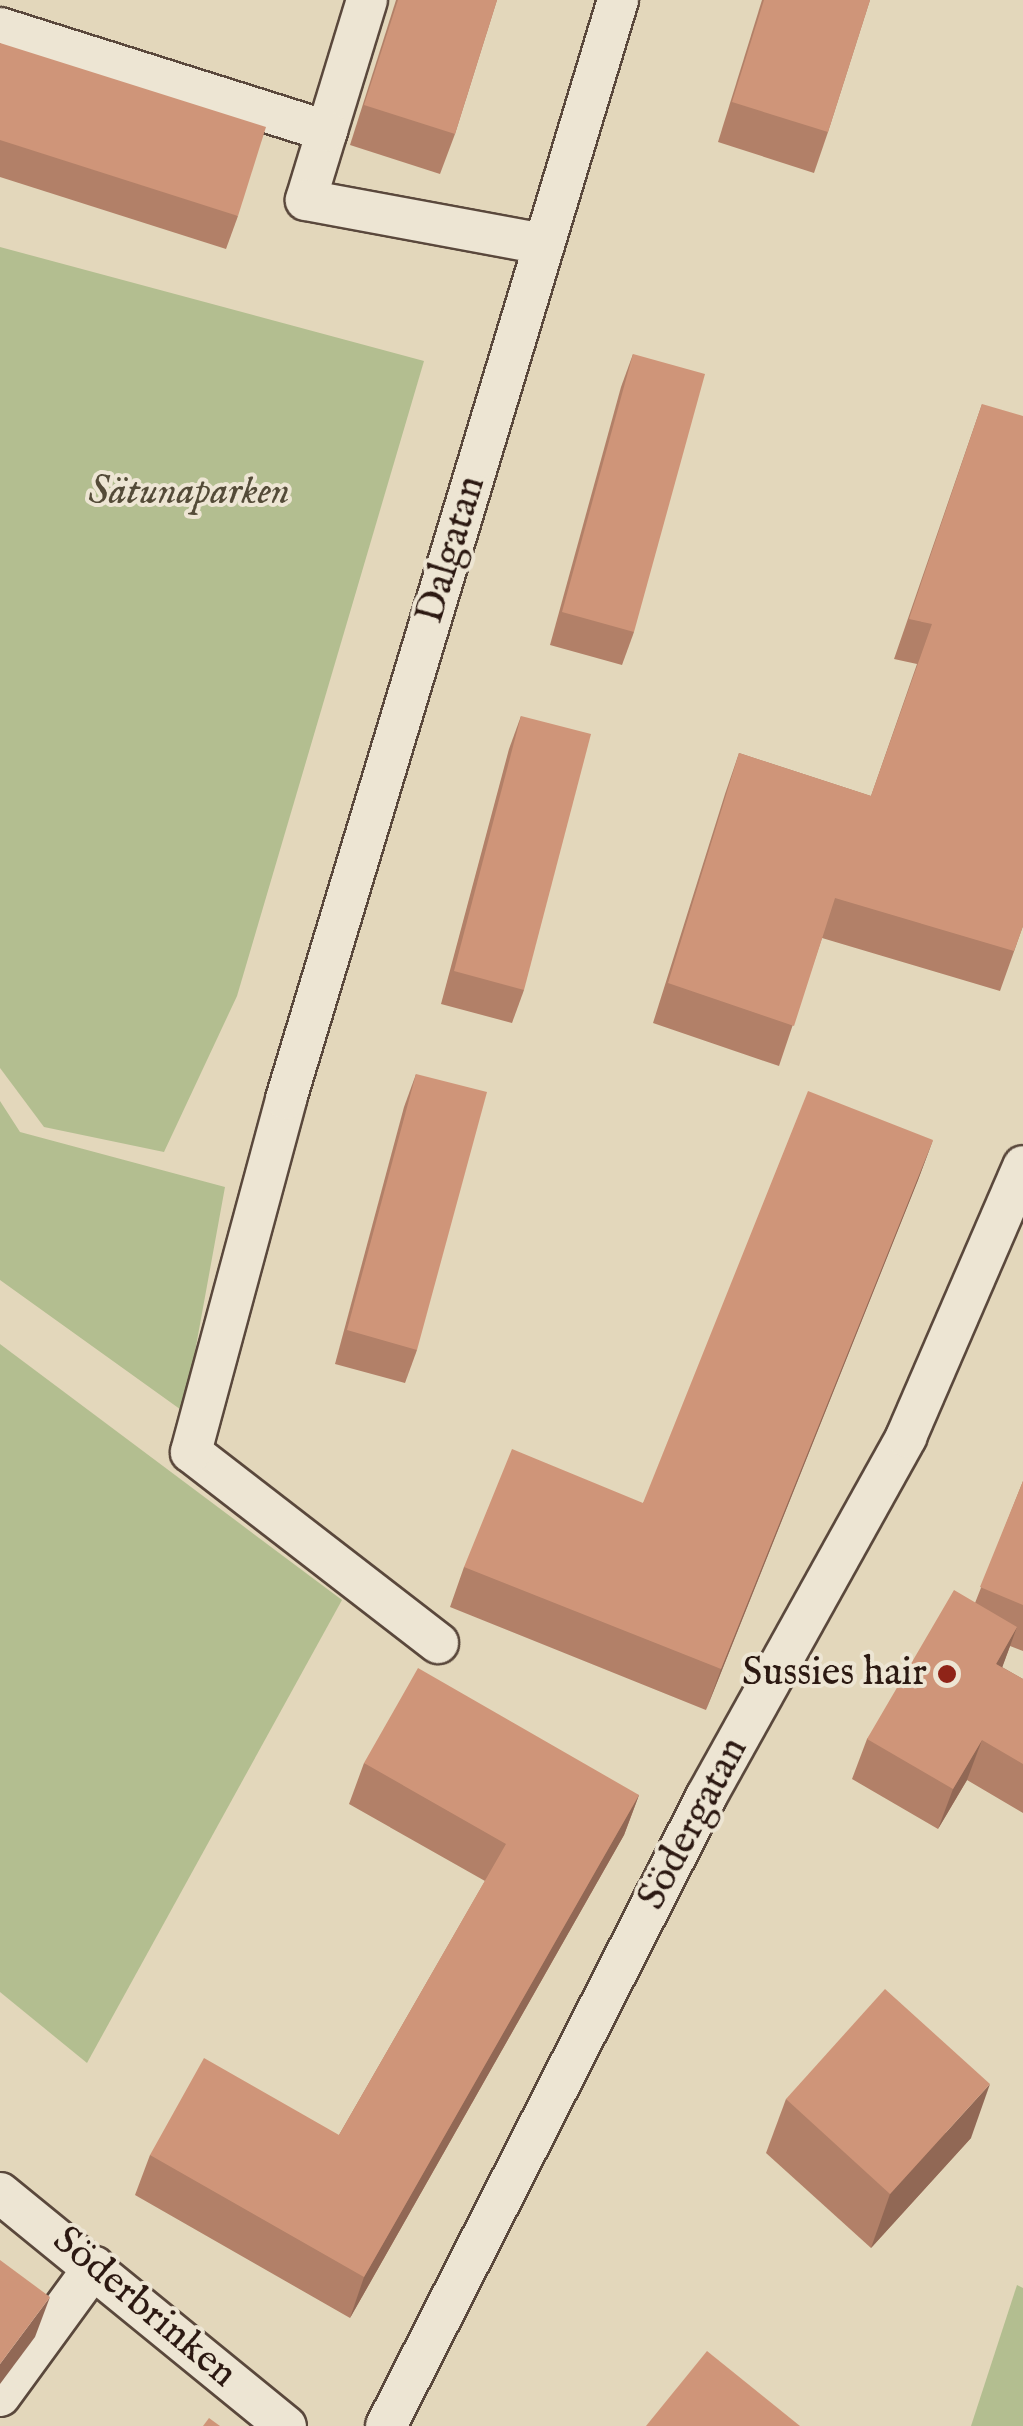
<!DOCTYPE html>
<html>
<head>
<meta charset="utf-8">
<style>
	body { margin:0 }
	#map { position:relative; width:1023px; height:2426px; overflow:hidden; background:#e3d7bb; font-family:"IM FELL English",serif }
	div>[style] { position:absolute }
	.green>* { inset:0; background:#b3be90 }
	.roads { filter:drop-shadow(2px 0 #5a483c) drop-shadow(-2px 0 #5a483c) drop-shadow(0 2px #5a483c) drop-shadow(0 -2px #5a483c) }
	.street>* { height:40px; margin:-20px; padding:0 20px; transform-origin:20px; border-radius:20px; background:#ede5d3 }
	.wall>* { inset:0; background:#b28068 }
	.shaded-wall>* { inset:0; background:#916855 }
	.building>* { inset:0; background:#cf9579 }
	.dots>* { width:28px; height:28px; translate:-50% -50%; box-sizing:border-box; border:5px solid #ede5d3; border-radius:50% }
	span { translate:-50% -50%; white-space:nowrap; text-align:center; line-height:1.15; -webkit-text-stroke:8px #ede5d3; paint-order:stroke }
	.park-label { font-size:40px; color:#544b38; font-style:italic }
	.street-label { font-size:40px; color:#2c1912 }
	.poi-label { font-size:40px; color:#2c1912 }
	.right { translate:-100% -50%; text-align:right }
</style>
</head>
<body>
<div id="map">
	<div class="green">
		<i style="clip-path:polygon(0 247px,424px 361px,237px 996px,164px 1152px,44px 1127px,0 1068px)"></i>
		<i style="clip-path:polygon(0 1101px,20px 1132px,225px 1187px,184px 1412px,0 1280px)"></i>
		<i style="clip-path:polygon(0 1344px,342px 1600px,87px 2063px,0 1992px)"></i>
		<i style="clip-path:polygon(1017px 2285px,1023px 2288px,1023px 2426px,971px 2426px)"></i>
	</div>
	<div class="roads">
		<div class="street">
			<i style="left:367px;top:0;width:209px;rotate:107deg"></i>
			<i style="left:306px;top:200px;width:242px;rotate:10.5deg"></i>
			<i style="left:0;top:28px;width:343px;rotate:17.5deg"></i>
			<i style="left:438px;top:1643px;width:312px;rotate:-142.3deg"></i>
			<i style="left:191px;top:1452px;width:366px;rotate:-74.9deg"></i>
			<i style="left:286px;top:1099px;width:1148px;rotate:-73.19deg"></i>
			<i style="left:0;top:2193px;width:369px;rotate:39.2deg"></i>
			<i style="left:0;top:2396px;width:160px;rotate:-53.9deg"></i>
			<i style="left:386px;top:2426px;width:706px;rotate:-63.04deg"></i>
			<i style="left:706px;top:1797px;width:412px;rotate:-60.9deg"></i>
			<i style="left:906px;top:1437px;width:295px;rotate:-66.6deg"></i>
		</div>
	</div>
	<div class="wall">
		<i style="clip-path:polygon(396px 0,497px 0,455px 134px,440px 174px,350px 145px)"></i>
		<i style="clip-path:polygon(762px 0,870px 0,828px 132px,814px 173px,718px 142px)"></i>
		<i style="clip-path:polygon(0 43px,238px 216px,226px 249px,0 177px)"></i>
		<i style="clip-path:polygon(633px 354px,634px 632px,622px 665px,550px 645px,621px 387px)"></i>
		<i style="clip-path:polygon(982px 404px,1023px 926px,1000px 991px,822px 938px,779px 1066px,653px 1023px,725px 794px,739px 753px,871px 796px,917px 664px,894px 659px)"></i>
		<i style="clip-path:polygon(521px 716px,524px 990px,512px 1023px,441px 1004px,509px 749px)"></i>
		<i style="clip-path:polygon(416px 1074px,417px 1350px,405px 1383px,335px 1364px,404px 1107px)"></i>
		<i style="clip-path:polygon(933px 1140px,918px 1180px,706px 1710px,450px 1607px,464px 1567px,643px 1503px)"></i>
		<i style="clip-path:polygon(1023px 1481px,1023px 1651px,1010px 1646px,1002px 1667px,1023px 1679px,1023px 1813px,967px 1780px,938px 1829px,852px 1779px,867px 1739px,975px 1603px)"></i>
		<i style="clip-path:polygon(364px 1763px,639px 1795px,624px 1835px,350px 2318px,135px 2195px,150px 2155px,339px 2135px,485px 1881px,349px 1804px)"></i>
		<i style="clip-path:polygon(786px 2099px,971px 2138px,871px 2248px,766px 2153px)"></i>
	</div>
	<div class="shaded-wall">
		<i style="clip-path:polygon(933px 1140px,918px 1180px,706px 1710px,721px 1669px)"></i>
		<i style="clip-path:polygon(1017px 1627px,1002px 1668px,996px 1664px)"></i>
		<i style="clip-path:polygon(982px 1740px,967px 1780px,938px 1829px,953px 1789px)"></i>
		<i style="clip-path:polygon(639px 1795px,624px 1835px,350px 2318px,364px 2277px)"></i>
		<i style="clip-path:polygon(990px 2084px,971px 2138px,871px 2248px,890px 2194px)"></i>
		<i style="clip-path:polygon(50px 2297px,35px 2337px,0 2384px,0 2364px)"></i>
	</div>
	<div class="building">
		<i style="clip-path:polygon(398px 0,497px 0,455px 134px,364px 105px)"></i>
		<i style="clip-path:polygon(764px 0,870px 0,828px 132px,732px 102px)"></i>
		<i style="clip-path:polygon(0 43px,266px 127px,238px 216px,0 140px)"></i>
		<i style="clip-path:polygon(633px 354px,705px 374px,634px 632px,562px 612px)"></i>
		<i style="clip-path:polygon(982px 404px,1023px 416px,1023px 926px,1014px 951px,835px 898px,794px 1026px,668px 983px,739px 753px,871px 796px,932px 624px,909px 619px)"></i>
		<i style="clip-path:polygon(521px 716px,591px 734px,524px 990px,454px 971px)"></i>
		<i style="clip-path:polygon(416px 1074px,487px 1092px,417px 1350px,347px 1330px)"></i>
		<i style="clip-path:polygon(808px 1091px,933px 1140px,721px 1669px,464px 1567px,512px 1449px,643px 1503px)"></i>
		<i style="clip-path:polygon(1023px 1481px,1023px 1605px,980px 1587px)"></i>
		<i style="clip-path:polygon(954px 1590px,1017px 1627px,996px 1664px,1023px 1679px,1023px 1764px,982px 1740px,953px 1789px,867px 1739px)"></i>
		<i style="clip-path:polygon(418px 1668px,639px 1795px,364px 2277px,150px 2155px,204px 2058px,339px 2135px,506px 1844px,364px 1763px)"></i>
		<i style="clip-path:polygon(885px 1989px,990px 2084px,890px 2194px,786px 2099px)"></i>
		<i style="clip-path:polygon(0 2260px,50px 2297px,0 2364px)"></i>
		<i style="clip-path:polygon(707px 2351px,800px 2426px,646px 2426px)"></i>
		<i style="clip-path:polygon(209px 2418px,220px 2426px,203px 2426px)"></i>
	</div>
	<div class="dots">
		<i style="left:947px;top:1674px;background:#8f2418"></i>
	</div>
	<div class="park-label">
		<span style="left:189px;top:493px">Sätunaparken</span>
	</div>
	<div class="street-label">
		<span style="left:452px;top:550px;rotate:-73deg">Dalgatan</span>
		<span style="left:694px;top:1824px;rotate:-62deg">Södergatan</span>
		<span style="left:144px;top:2308px;rotate:40deg">Söderbrinken</span>
	</div>
	<div class="poi-label">
		<span class="right" style="left:927px;top:1674px">Sussies hair</span>
	</div>
</div>
</body>
</html>
